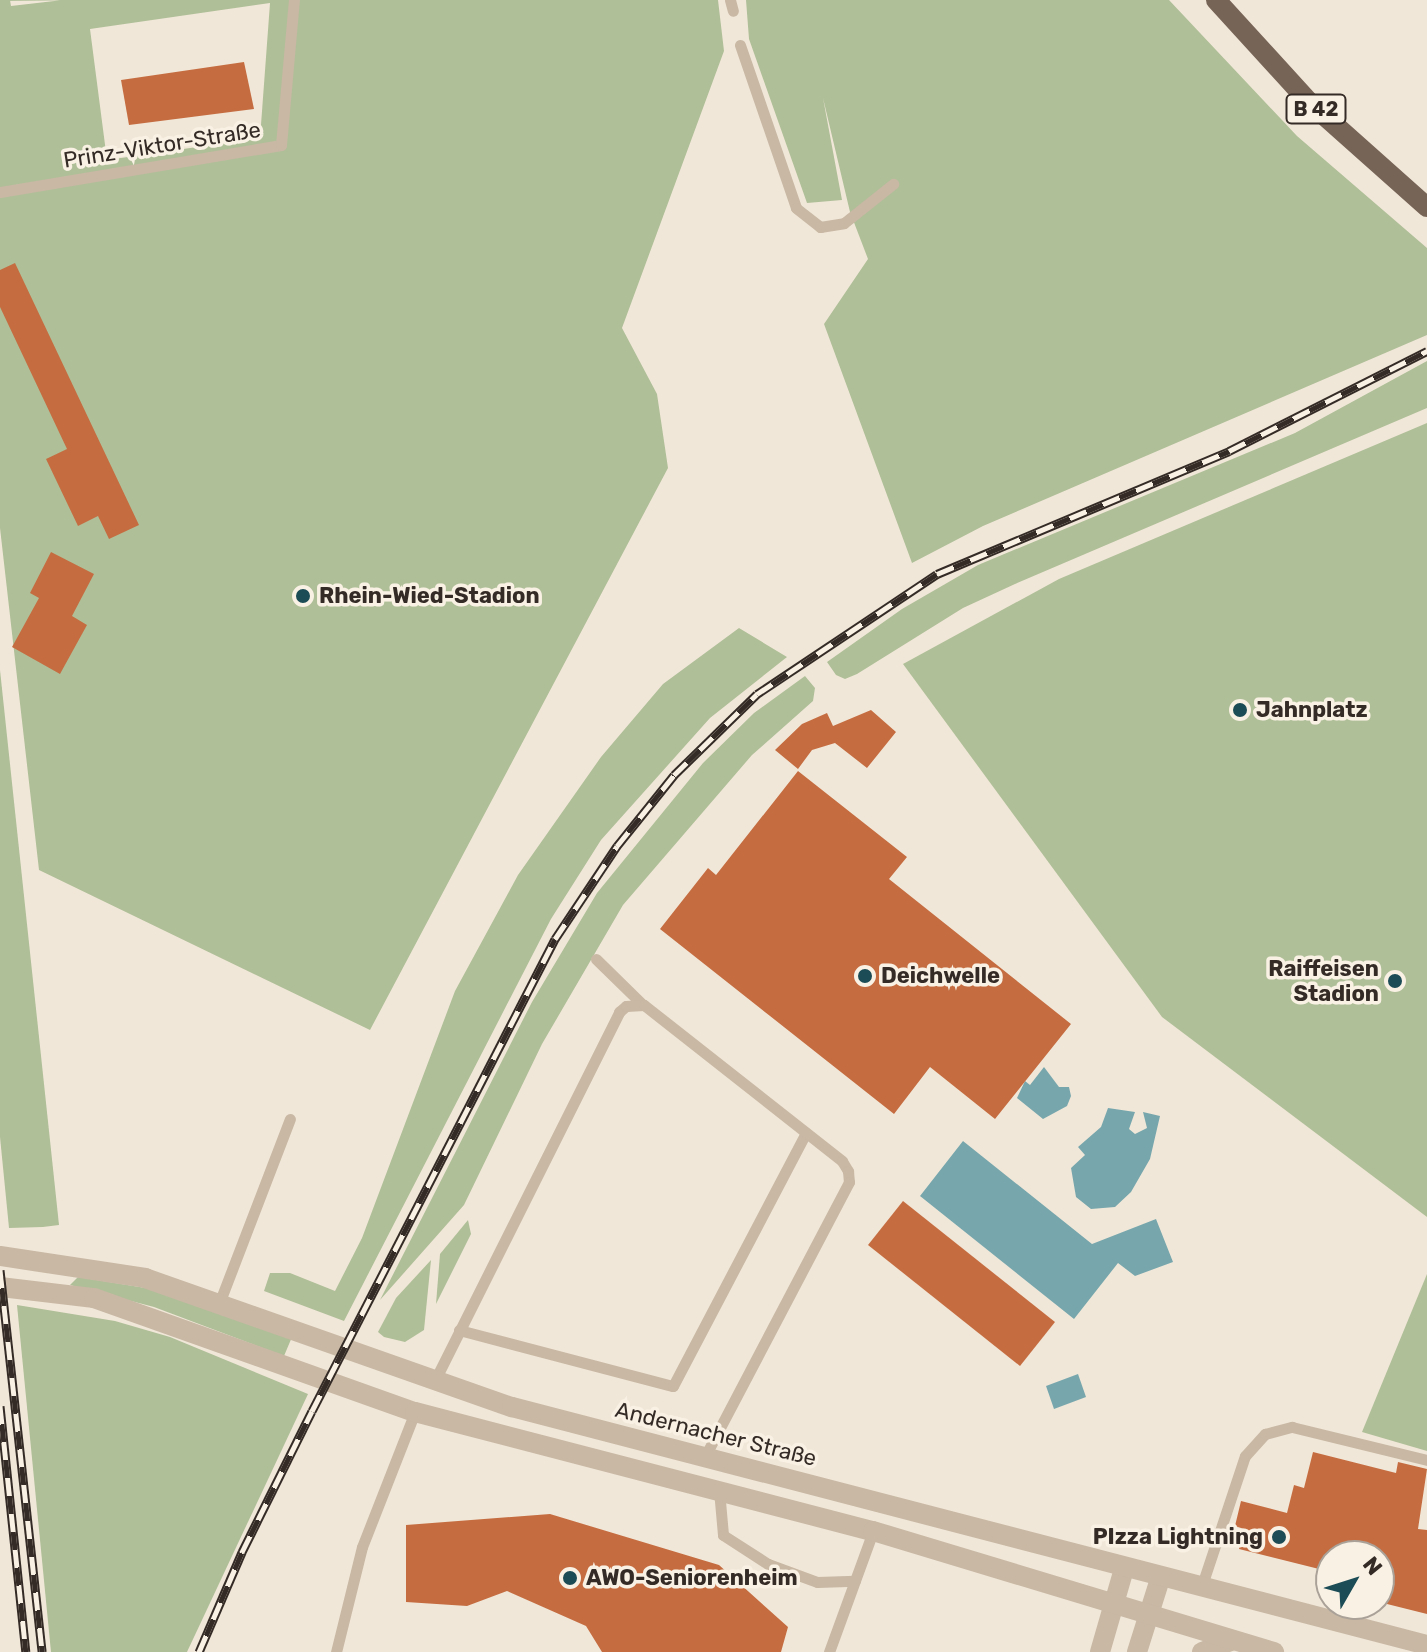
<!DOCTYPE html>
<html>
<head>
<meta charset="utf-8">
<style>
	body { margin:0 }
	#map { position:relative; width:1427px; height:1652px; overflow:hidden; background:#f1e7d8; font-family:Rubik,sans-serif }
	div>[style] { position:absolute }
	.green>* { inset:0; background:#afbf98 }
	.water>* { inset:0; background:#77a7ad }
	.building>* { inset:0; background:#c56d41 }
	.service>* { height:11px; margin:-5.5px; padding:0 5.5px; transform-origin:5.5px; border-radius:5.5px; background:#c8b8a4 }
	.minor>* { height:20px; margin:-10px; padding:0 10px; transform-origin:10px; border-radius:10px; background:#c8b8a4 }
	.tertiary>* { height:20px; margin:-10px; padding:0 10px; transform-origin:10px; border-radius:10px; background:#c8b8a4 }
	.primary>* { height:20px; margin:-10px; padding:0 10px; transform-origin:10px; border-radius:10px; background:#766457 }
	.rail>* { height:9px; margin-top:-4.5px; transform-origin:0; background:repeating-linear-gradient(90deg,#f9f1e4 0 18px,#342b26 0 36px); box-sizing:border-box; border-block:2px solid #342b26 }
	.dots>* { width:22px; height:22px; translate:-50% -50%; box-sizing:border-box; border:4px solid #f9f1e4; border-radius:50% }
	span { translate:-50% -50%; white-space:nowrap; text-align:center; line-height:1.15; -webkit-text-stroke:7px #f9f1e4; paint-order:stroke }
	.shield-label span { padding:2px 6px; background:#f9f1e4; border:2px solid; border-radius:6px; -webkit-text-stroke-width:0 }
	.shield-label { font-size:20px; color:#342b26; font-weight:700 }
	.street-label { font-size:22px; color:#342b26 }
	.poi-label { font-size:22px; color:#342b26; font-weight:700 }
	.left { translate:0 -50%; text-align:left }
	.right { translate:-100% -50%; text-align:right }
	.north { position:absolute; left:1315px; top:1540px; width:80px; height:80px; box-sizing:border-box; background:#f9f1e4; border:2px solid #aaa298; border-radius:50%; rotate:51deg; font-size:22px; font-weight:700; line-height:32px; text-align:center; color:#342b26 }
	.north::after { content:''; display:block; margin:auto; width:28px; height:36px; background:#1c4c55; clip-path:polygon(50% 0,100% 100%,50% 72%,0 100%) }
</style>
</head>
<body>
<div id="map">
	<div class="green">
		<i style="clip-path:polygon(evenodd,0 0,10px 0,11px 6px,63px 0,718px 0,724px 51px,622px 328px,657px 394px,668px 468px,370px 1030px,39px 870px,0 528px,0 0,270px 3px,260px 138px,107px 160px,90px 29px,270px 3px)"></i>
		<i style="clip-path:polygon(746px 0,1169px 0,1297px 136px,1427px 248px,1427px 335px,983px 526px,912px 563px,824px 324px,868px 259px,850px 212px,823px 98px,842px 200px,807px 203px,749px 39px)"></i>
		<i style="clip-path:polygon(1427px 361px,1427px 408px,1015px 584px,963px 608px,857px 674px,845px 679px,836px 675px,827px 662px,902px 609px,978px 565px,1295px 433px)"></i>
		<i style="clip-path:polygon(1427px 423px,1427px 1217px,1162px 1017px,903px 664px,1059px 579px)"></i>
		<i style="clip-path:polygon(739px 628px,787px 657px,710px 718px,601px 840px,551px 919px,344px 1321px,264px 1291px,270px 1273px,290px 1273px,335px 1291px,362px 1238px,455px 991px,518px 875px,601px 757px,663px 684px)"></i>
		<i style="clip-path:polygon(0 670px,59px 1225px,43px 1227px,9px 1228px,0 1137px)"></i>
		<i style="clip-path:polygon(805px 676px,815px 688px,813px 701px,752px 755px,623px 905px,542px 1044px,464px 1205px,380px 1300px,532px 1002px,597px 893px,703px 763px,754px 713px)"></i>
		<i style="clip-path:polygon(468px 1220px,471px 1234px,436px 1304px,440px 1254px)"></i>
		<i style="clip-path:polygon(431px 1260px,424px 1330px,405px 1342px,384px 1337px,378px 1332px,396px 1298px)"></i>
		<i style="clip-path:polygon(1427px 1274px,1427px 1451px,1362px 1432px)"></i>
		<i style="clip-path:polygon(78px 1277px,152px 1289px,292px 1337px,284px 1356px,154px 1307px,70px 1285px)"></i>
		<i style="clip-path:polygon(17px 1305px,115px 1321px,170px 1337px,308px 1394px,187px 1652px,51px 1652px)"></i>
	</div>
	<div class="water">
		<i style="clip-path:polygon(1044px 1067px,1059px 1087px,1069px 1087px,1071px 1096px,1067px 1106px,1043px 1119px,1017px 1098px,1025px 1081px,1030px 1085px)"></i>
		<i style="clip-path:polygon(1108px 1108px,1135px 1112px,1129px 1129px,1135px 1134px,1147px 1128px,1143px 1112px,1160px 1116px,1150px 1159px,1131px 1192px,1115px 1207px,1091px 1209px,1076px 1197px,1071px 1168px,1085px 1155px,1078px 1147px,1101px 1127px)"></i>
		<i style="clip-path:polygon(963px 1141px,1092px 1244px,1156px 1219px,1173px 1262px,1135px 1276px,1118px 1263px,1074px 1319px,920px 1196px)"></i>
		<i style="clip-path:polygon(1078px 1374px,1086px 1397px,1054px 1409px,1046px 1386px)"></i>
	</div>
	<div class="building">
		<i style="clip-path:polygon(244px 62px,254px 109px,129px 125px,121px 80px)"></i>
		<i style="clip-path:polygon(15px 263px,139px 525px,109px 539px,98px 516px,78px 526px,46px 459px,67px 449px,0 307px,0 270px)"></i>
		<i style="clip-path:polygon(51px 552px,94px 574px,72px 616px,87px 625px,60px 674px,12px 647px,39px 598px,30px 593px)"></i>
		<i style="clip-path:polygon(871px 710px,896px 732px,867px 768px,835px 743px,812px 750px,798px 769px,775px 750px,802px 724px,827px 713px,833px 726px)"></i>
		<i style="clip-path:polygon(798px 771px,907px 857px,889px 879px,1071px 1024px,995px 1119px,930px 1067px,894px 1114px,660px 929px,708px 868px,716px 875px)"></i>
		<i style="clip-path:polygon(903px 1201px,1055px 1322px,1020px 1366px,868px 1245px)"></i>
		<i style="clip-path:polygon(1313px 1452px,1396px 1473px,1398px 1462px,1427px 1469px,1418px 1529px,1427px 1530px,1427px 1614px,1379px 1602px,1379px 1556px,1331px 1556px,1331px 1572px,1239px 1549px,1244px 1529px,1235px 1526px,1241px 1501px,1287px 1513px,1294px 1485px,1304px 1488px)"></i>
		<i style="clip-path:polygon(550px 1514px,719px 1565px,788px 1627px,781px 1652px,602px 1652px,586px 1626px,507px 1591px,467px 1606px,406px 1602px,406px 1525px)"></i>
	</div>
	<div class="service">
		<i style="left:730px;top:0;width:11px;rotate:75deg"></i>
		<i style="left:740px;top:45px;width:172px;rotate:71deg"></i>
		<i style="left:796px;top:208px;width:31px;rotate:38deg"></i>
		<i style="left:820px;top:227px;width:24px;rotate:-9deg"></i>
		<i style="left:844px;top:223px;width:63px;rotate:-38.5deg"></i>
		<i style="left:0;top:192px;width:285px;rotate:-9.5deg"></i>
		<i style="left:281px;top:145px;width:146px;rotate:-84.9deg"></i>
		<i style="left:596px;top:959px;width:66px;rotate:44.4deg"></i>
		<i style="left:220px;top:1301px;width:195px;rotate:-69deg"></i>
		<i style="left:459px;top:1330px;width:221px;rotate:14.7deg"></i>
		<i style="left:673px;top:1386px;width:286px;rotate:-62.3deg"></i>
		<i style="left:434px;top:1382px;width:414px;rotate:-63.4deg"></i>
		<i style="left:619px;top:1012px;width:9px;rotate:-41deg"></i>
		<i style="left:626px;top:1006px;width:18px;rotate:-3deg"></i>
		<i style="left:644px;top:1005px;width:252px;rotate:38.2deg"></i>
		<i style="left:842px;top:1161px;width:12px;rotate:59deg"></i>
		<i style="left:848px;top:1171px;width:11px;rotate:85deg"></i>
		<i style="left:849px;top:1182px;width:310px;rotate:117.7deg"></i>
		<i style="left:719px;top:1490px;width:45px;rotate:84.9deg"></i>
		<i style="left:723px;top:1535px;width:54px;rotate:32.8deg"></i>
		<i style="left:768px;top:1564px;width:52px;rotate:20.2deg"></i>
		<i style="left:817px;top:1582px;width:38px;rotate:-2deg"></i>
		<i style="left:1201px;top:1588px;width:139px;rotate:-71.6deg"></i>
		<i style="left:1245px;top:1456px;width:30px;rotate:-48deg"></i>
		<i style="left:1265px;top:1434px;width:28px;rotate:-15deg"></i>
		<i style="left:1292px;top:1427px;width:139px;rotate:13.7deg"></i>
		<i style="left:336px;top:1652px;width:108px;rotate:-76.1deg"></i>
		<i style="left:362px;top:1547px;width:145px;rotate:-68.6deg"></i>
		<i style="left:829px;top:1652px;width:129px;rotate:-70deg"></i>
	</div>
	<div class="minor">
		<i style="left:1100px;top:1652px;width:86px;rotate:-73.9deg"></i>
		<i style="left:1137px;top:1652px;width:77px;rotate:-72.5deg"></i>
		<i style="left:1202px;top:1652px;width:31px;rotate:-21deg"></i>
	</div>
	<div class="tertiary">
		<i style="left:0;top:1256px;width:147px;rotate:8.6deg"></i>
		<i style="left:145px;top:1278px;width:389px;rotate:19.4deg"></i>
		<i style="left:512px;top:1407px;width:945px;rotate:14.58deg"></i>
		<i style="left:0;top:1287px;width:95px;rotate:6.7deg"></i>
		<i style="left:94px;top:1298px;width:341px;rotate:19.6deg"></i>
		<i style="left:415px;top:1412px;width:473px;rotate:14.6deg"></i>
		<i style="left:873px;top:1531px;width:419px;rotate:16.8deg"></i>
	</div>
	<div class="primary">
		<i style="left:1216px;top:0;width:138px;rotate:47.6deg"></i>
		<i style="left:1309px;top:102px;width:158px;rotate:41.7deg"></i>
	</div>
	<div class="rail">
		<i style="left:0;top:1270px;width:384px;rotate:83.7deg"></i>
		<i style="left:0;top:1406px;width:247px;rotate:84deg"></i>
		<i style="left:199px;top:1652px;width:109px;rotate:-66.7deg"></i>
		<i style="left:242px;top:1552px;width:157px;rotate:-63.6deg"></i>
		<i style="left:312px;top:1411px;width:531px;rotate:-62.76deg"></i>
		<i style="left:555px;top:939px;width:112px;rotate:-56.3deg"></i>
		<i style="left:617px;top:846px;width:91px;rotate:-51.2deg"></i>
		<i style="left:674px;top:775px;width:116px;rotate:-44.3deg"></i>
		<i style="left:757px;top:694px;width:216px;rotate:-33.7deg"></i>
		<i style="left:937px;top:574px;width:317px;rotate:-22.8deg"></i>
		<i style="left:1229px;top:451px;width:222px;rotate:-26.8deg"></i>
	</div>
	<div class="dots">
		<i style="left:303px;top:596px;background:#1c4c55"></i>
		<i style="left:1240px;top:710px;background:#1c4c55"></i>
		<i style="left:865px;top:976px;background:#1c4c55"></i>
		<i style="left:1395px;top:981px;background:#1c4c55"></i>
		<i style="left:1279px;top:1537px;background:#1c4c55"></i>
		<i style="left:570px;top:1578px;background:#1c4c55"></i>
	</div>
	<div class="shield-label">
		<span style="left:1316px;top:109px">B 42</span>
	</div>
	<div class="street-label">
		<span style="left:162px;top:145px;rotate:-9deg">Prinz-Viktor-Straße</span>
		<span style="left:716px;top:1434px;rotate:14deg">Andernacher Straße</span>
	</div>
	<div class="poi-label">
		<span class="left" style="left:319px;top:596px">Rhein-Wied-Stadion</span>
		<span class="left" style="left:1256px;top:710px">Jahnplatz</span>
		<span class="right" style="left:1379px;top:981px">Raiffeisen<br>Stadion</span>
		<span class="left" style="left:881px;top:976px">Deichwelle</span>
		<span class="right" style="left:1263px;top:1537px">PIzza Lightning</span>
		<span class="left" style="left:586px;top:1578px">AWO-Seniorenheim</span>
	</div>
	<div class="north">N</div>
</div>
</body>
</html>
